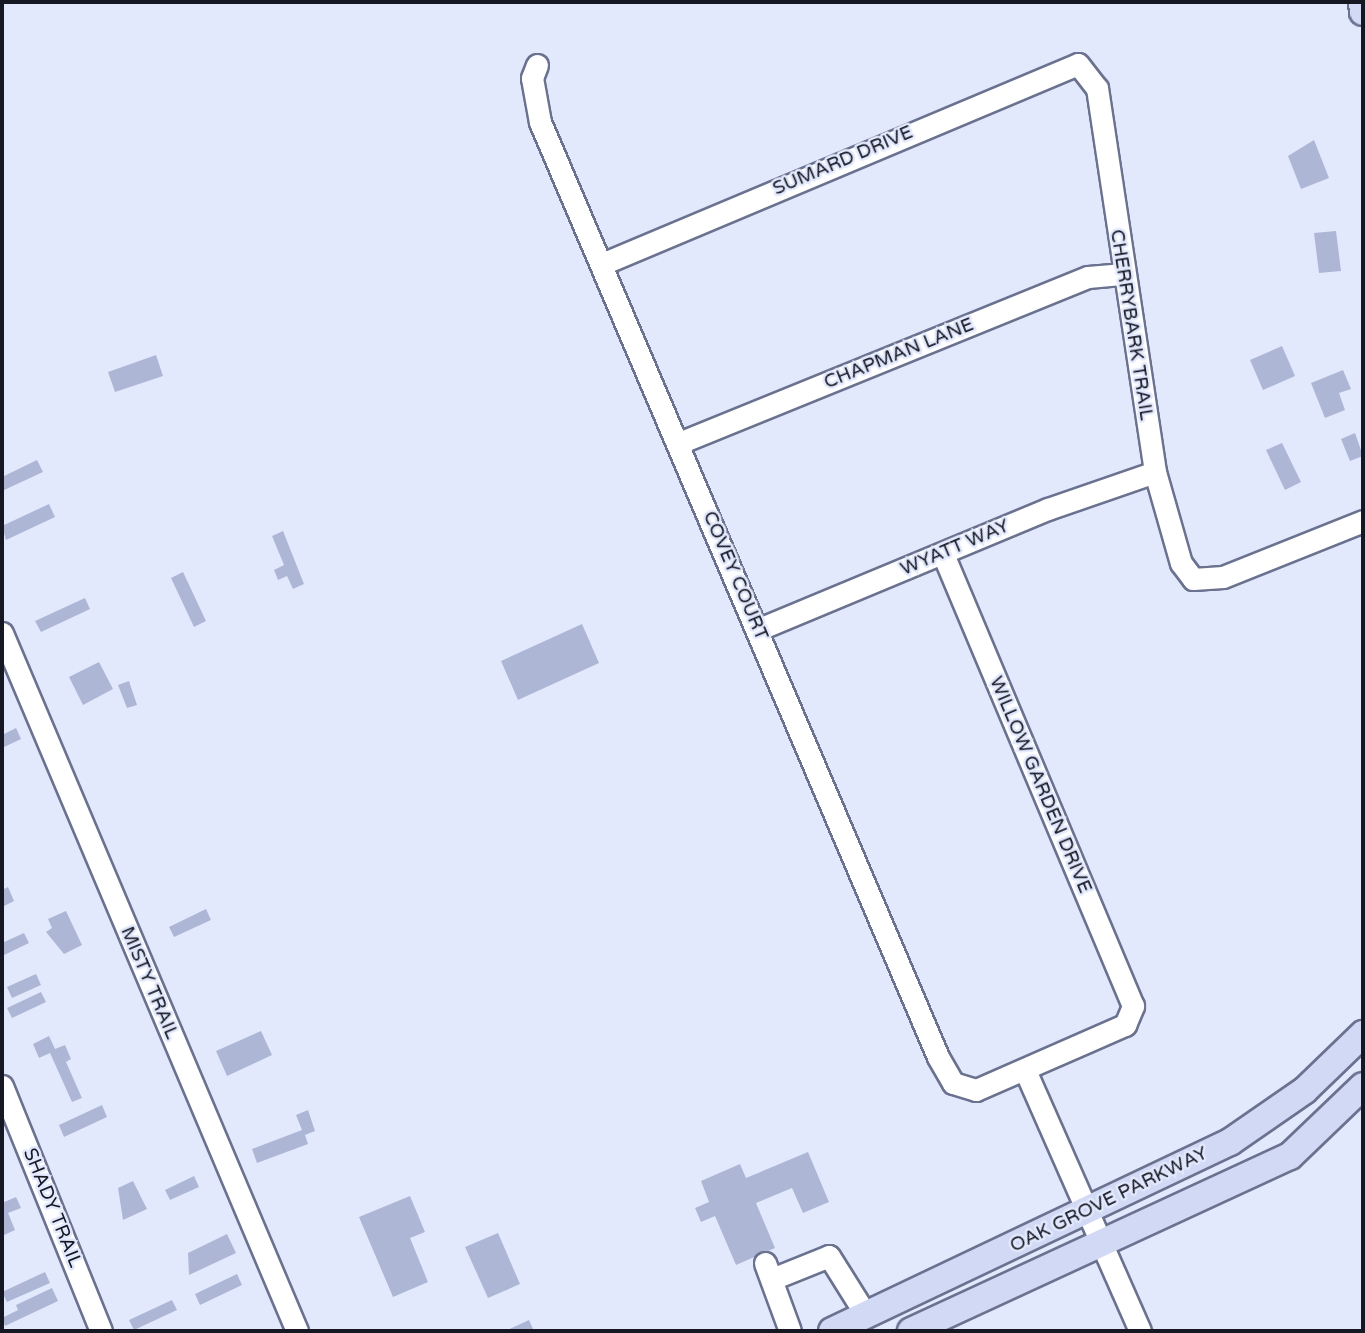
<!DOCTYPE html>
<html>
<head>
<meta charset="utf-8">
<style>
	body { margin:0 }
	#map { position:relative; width:1365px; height:1333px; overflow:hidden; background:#e3e9fd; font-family:"Varela Round",sans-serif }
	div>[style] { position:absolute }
	.building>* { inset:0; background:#adb6d5 }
	.roads { filter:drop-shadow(2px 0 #6a728f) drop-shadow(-2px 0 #6a728f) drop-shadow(0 2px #6a728f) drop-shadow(0 -2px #6a728f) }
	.minor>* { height:21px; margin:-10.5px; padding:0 10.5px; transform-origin:10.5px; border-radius:10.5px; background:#fff }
	.major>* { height:26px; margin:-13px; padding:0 13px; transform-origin:13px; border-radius:13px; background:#d1d9f5 }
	span { translate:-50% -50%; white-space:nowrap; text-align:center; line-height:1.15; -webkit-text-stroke:5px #e3e9fd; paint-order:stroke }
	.street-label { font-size:19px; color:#151823 }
	.frame { position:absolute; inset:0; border:4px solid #151823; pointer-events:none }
</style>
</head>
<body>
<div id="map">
	<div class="building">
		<i style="clip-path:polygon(1314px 140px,1329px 178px,1301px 189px,1288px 156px)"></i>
		<i style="clip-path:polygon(1336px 231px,1341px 271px,1319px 273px,1314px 233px)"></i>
		<i style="clip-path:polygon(1282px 346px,1295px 376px,1263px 390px,1250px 360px)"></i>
		<i style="clip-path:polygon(156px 355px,163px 376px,115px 392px,108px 372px)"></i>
		<i style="clip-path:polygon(1343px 370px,1351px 389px,1339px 393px,1345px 410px,1325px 418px,1311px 383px)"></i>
		<i style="clip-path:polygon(1355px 433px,1363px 456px,1350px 461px,1341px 439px)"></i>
		<i style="clip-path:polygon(1282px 443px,1301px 482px,1285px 490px,1266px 450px)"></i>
		<i style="clip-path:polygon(37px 460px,43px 472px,2px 491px,2px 477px)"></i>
		<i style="clip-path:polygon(49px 504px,55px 517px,6px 540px,2px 526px)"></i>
		<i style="clip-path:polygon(283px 531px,304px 584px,293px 589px,287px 576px,278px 580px,274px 570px,284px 565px,272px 536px)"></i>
		<i style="clip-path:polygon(183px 572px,206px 621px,194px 627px,171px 578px)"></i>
		<i style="clip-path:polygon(85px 598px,90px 609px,41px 632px,35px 621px)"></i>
		<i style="clip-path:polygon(582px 624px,599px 663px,518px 700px,501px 661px)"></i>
		<i style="clip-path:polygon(99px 662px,113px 689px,83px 705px,69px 677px)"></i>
		<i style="clip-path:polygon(129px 681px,137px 705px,127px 708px,118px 685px)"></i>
		<i style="clip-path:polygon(16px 728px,21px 739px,2px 748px,2px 735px)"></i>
		<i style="clip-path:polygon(8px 887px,14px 901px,2px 907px,2px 890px)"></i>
		<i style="clip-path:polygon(206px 909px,211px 920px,174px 937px,169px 927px)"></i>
		<i style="clip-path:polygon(66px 911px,82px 945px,64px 954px,46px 932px,52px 928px,48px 919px)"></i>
		<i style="clip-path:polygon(24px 933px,29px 943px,2px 956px,2px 943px)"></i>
		<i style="clip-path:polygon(36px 974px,41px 985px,12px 998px,7px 987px)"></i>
		<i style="clip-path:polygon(41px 992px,46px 1002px,12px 1018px,7px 1008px)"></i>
		<i style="clip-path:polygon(261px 1031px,272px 1055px,227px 1076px,216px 1051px)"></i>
		<i style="clip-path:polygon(49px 1036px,55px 1049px,65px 1045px,71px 1059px,66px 1062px,82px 1098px,72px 1102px,50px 1053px,39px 1058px,33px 1044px)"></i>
		<i style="clip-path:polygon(102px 1105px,107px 1117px,64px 1137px,59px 1125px)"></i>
		<i style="clip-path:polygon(308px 1110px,315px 1131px,305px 1135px,308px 1144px,257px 1163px,252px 1149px,302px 1130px,296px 1115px)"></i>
		<i style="clip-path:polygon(808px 1152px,829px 1202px,803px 1213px,792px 1188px,756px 1203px,775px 1248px,736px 1265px,715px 1216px,701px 1222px,695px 1208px,709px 1202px,701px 1181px,740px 1164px,746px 1178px)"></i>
		<i style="clip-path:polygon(194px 1176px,199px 1187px,170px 1200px,165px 1190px)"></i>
		<i style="clip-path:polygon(133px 1181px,147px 1209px,123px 1220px,118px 1188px)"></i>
		<i style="clip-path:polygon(410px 1196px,425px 1232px,410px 1238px,428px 1282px,393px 1297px,359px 1217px)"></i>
		<i style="clip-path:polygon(16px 1197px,21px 1208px,8px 1213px,15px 1230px,2px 1236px,2px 1203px)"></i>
		<i style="clip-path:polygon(498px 1233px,520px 1284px,488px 1298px,465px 1247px)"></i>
		<i style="clip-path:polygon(227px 1234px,236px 1253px,189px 1275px,188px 1253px)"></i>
		<i style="clip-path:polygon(45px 1272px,50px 1283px,7px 1302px,2px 1292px)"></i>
		<i style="clip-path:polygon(237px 1274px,242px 1285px,200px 1305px,195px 1294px)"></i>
		<i style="clip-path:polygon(52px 1288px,58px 1301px,5px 1326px,2px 1318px,18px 1310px,16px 1305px)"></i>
		<i style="clip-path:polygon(172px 1300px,177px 1310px,134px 1330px,129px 1320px)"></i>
		<i style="clip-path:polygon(529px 1320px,534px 1331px,505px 1331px)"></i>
	</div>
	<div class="roads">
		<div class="minor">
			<i style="left:537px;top:65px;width:14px;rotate:111deg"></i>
			<i style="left:532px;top:78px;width:45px;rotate:79.7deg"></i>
			<i style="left:540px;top:122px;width:1016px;rotate:66.94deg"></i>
			<i style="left:938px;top:1057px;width:30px;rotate:60deg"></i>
			<i style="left:953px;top:1083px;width:24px;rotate:17deg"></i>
			<i style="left:976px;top:1090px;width:163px;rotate:-23.6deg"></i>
			<i style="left:1125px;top:1025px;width:21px;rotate:-67deg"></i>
			<i style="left:1133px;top:1006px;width:491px;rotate:-112.8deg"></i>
			<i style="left:602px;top:264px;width:516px;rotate:-22.79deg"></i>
			<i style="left:1078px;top:64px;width:31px;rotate:52deg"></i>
			<i style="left:1097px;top:88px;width:388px;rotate:81.4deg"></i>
			<i style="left:1155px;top:472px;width:95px;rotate:74.1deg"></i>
			<i style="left:1181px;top:563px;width:20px;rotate:53deg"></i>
			<i style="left:1193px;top:579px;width:30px;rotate:-4deg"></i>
			<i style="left:1223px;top:577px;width:151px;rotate:-21.8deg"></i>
			<i style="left:679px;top:443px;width:441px;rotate:-22.1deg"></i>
			<i style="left:1088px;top:277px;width:33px;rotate:-5deg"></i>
			<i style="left:757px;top:630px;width:315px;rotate:-22.6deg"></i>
			<i style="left:1048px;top:509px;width:113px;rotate:-19.1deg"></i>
			<i style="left:2px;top:633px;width:758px;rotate:67.09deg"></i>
			<i style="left:1025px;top:1070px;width:285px;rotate:66.2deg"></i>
			<i style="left:2px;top:1086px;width:264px;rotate:68deg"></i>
			<i style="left:765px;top:1263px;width:72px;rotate:69.8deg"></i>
			<i style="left:772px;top:1279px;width:61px;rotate:-22deg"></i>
			<i style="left:829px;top:1256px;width:70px;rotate:57.9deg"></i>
		</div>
		<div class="major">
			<i style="left:1362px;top:2px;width:10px;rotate:84deg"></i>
			<i style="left:832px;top:1331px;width:441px;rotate:-25.4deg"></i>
			<i style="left:1230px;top:1142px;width:91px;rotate:-34.7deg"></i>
			<i style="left:1305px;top:1090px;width:81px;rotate:-44deg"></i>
			<i style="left:911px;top:1331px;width:417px;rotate:-24.8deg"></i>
			<i style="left:1290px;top:1156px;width:101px;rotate:-43.8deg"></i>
		</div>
	</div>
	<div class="street-label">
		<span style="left:843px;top:161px;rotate:-23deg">SUMARD DRIVE</span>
		<span style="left:1131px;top:325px;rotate:81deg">CHERRYBARK TRAIL</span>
		<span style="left:899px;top:354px;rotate:-22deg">CHAPMAN LANE</span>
		<span style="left:955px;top:548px;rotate:-23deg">WYATT WAY</span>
		<span style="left:735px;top:576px;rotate:67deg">COVEY COURT</span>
		<span style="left:1040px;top:785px;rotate:67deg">WILLOW GARDEN DRIVE</span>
		<span style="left:149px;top:983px;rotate:67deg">MISTY TRAIL</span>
		<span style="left:1109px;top:1200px;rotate:-26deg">OAK GROVE PARKWAY</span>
		<span style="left:52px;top:1208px;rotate:68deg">SHADY TRAIL</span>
	</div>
	<div class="frame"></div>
</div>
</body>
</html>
